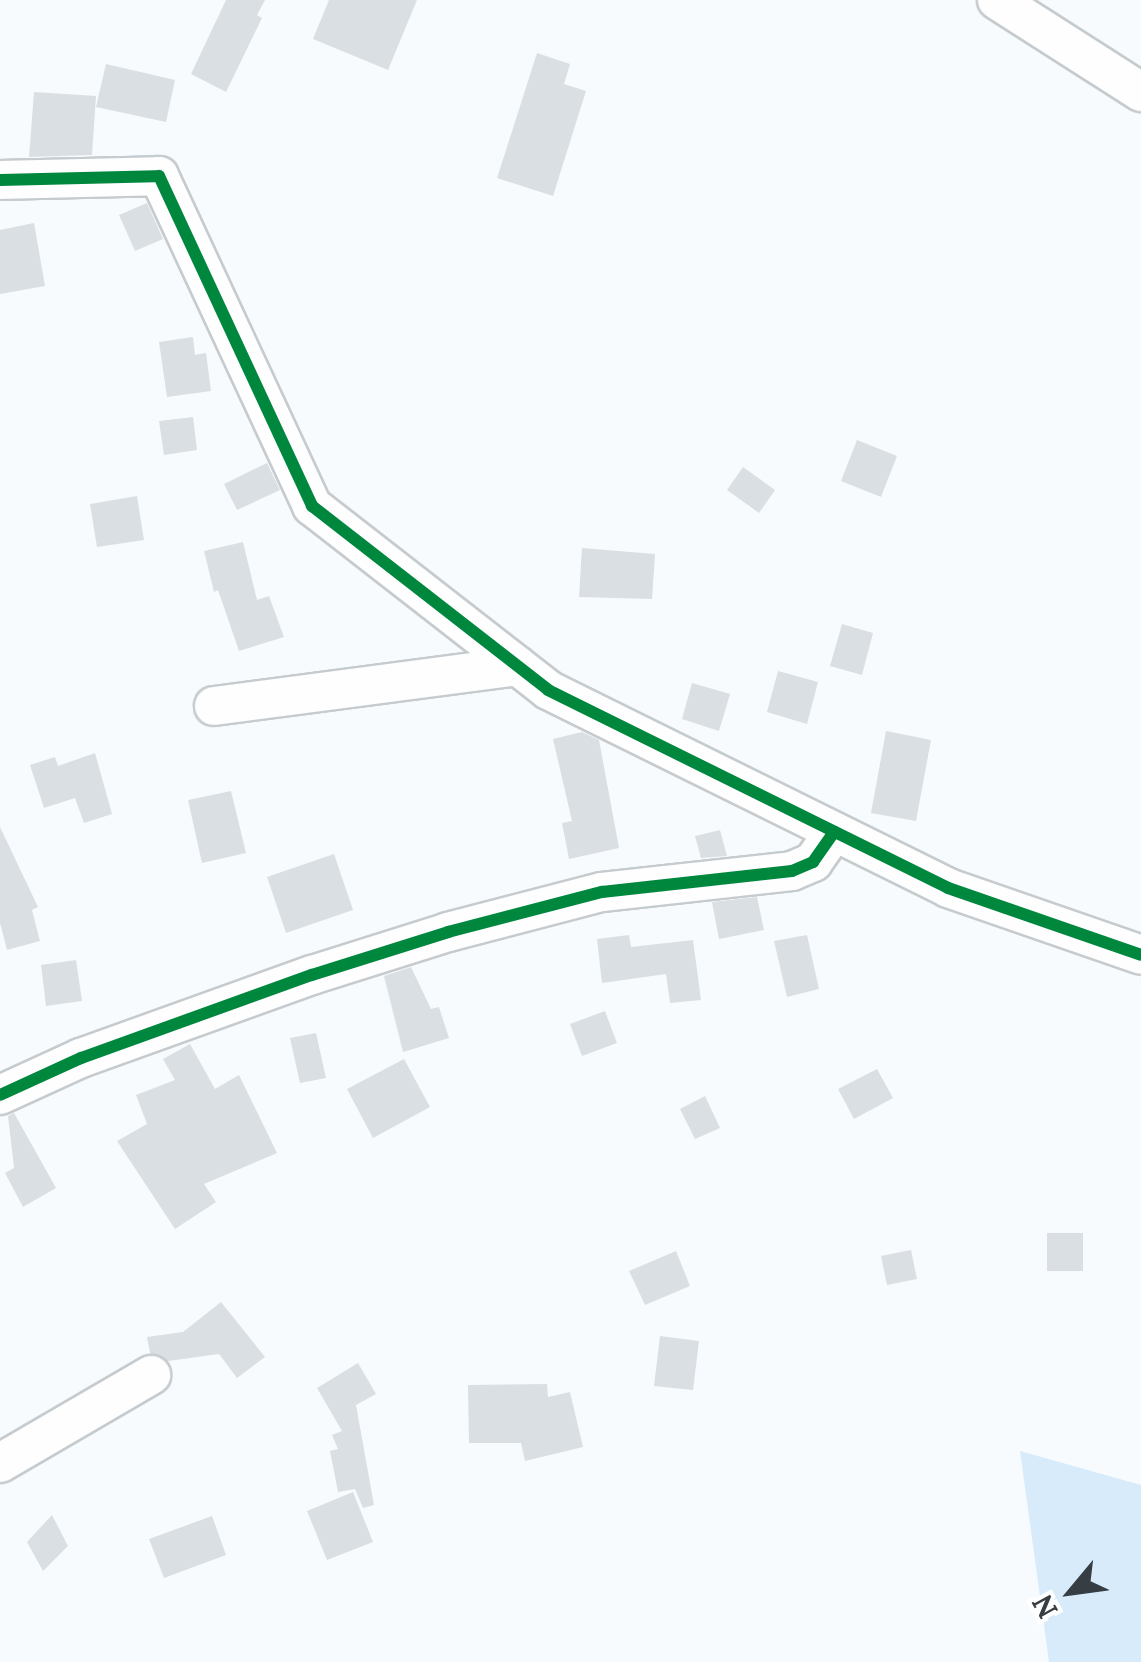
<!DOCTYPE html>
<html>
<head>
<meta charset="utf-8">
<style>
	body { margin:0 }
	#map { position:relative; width:1141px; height:1662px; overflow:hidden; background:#f8fbfd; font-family:Lora,serif }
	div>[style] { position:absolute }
	.green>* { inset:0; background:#d7ebfa }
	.building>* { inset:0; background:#dadfe3 }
	.roads { filter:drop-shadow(2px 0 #c5cbce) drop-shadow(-2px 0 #c5cbce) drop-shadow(0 2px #c5cbce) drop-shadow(0 -2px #c5cbce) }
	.street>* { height:38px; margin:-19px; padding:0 19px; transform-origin:19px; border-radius:19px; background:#fefeff }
	.cycleway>* { height:12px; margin:-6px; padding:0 6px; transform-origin:6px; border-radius:6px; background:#00873e }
	span { translate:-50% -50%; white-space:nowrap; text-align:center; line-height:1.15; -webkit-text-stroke:9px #fff; paint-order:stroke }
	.north { position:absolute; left:1021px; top:1542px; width:100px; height:100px; -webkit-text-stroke:8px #fff; paint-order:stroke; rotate:241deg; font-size:28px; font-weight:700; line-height:40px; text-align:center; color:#363d43 }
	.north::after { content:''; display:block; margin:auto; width:35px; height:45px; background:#363d43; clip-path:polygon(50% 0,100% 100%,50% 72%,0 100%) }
</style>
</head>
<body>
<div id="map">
	<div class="green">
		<i style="clip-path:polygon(1020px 1451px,1141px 1485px,1141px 1662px,1049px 1662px)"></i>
	</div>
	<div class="building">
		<i style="clip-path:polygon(226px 0,265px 0,257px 15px,262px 18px,226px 92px,191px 74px)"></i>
		<i style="clip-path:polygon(329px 0,417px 0,388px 70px,313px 39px)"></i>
		<i style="clip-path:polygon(537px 53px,570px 64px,564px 84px,586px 91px,553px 196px,497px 178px)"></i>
		<i style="clip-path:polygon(106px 64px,175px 80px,166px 122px,96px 107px)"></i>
		<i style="clip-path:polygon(34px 92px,96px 96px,92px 155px,29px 157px)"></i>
		<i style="clip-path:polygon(147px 203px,163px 239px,135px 251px,119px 215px)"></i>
		<i style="clip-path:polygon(34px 223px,45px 286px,0 294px,0 230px)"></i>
		<i style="clip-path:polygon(193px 337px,195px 355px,206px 353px,211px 391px,167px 397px,159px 342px)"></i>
		<i style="clip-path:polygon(193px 417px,197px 450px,164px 455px,159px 421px)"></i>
		<i style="clip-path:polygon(857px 440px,897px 456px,881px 497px,841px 481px)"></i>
		<i style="clip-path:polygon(267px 463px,280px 490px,237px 510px,224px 484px)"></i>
		<i style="clip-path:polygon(743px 467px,775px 490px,759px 513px,727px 490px)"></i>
		<i style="clip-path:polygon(137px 496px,144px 540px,97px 547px,90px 504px)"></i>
		<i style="clip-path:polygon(243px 542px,257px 600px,269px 596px,284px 637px,239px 651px,218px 590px,214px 592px,204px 551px)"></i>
		<i style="clip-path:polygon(582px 548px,655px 554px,652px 599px,579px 597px)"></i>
		<i style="clip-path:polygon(842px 624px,873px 633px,862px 675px,830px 666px)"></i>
		<i style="clip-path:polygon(778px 671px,818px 682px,807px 724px,767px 712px)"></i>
		<i style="clip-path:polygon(692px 683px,730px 694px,719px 731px,682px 719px)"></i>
		<i style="clip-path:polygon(886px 731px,931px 740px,916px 821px,871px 813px)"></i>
		<i style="clip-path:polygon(582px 732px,599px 740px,619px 848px,569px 859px,562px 823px,572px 821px,553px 739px)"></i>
		<i style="clip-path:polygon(95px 753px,112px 814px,84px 823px,75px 798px,44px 808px,30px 765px,55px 757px,58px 766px)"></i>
		<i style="clip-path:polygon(231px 791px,246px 853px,202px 863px,188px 800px)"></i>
		<i style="clip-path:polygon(0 827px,38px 907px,32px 910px,40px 941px,7px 950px,0 923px)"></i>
		<i style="clip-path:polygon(720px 830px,727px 856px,701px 858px,695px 836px)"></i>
		<i style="clip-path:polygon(334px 854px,353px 910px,286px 933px,267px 877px)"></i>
		<i style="clip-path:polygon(757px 897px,764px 930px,719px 939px,712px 902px)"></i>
		<i style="clip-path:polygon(629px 935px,631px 947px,693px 940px,701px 1000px,670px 1003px,666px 974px,602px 983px,597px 939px)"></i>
		<i style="clip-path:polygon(807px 935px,819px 989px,787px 997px,774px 941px)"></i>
		<i style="clip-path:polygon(76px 960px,82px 1001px,46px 1006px,41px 965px)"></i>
		<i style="clip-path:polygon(411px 967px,431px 1009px,439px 1007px,449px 1038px,403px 1052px,384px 976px)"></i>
		<i style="clip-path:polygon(605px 1011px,617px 1043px,582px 1056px,570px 1024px)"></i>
		<i style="clip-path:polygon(316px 1033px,326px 1078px,300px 1083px,290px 1038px)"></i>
		<i style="clip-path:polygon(190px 1044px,215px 1089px,239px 1075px,277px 1153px,204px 1184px,216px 1202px,175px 1229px,117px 1141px,147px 1124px,136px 1095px,175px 1080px,163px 1059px)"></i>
		<i style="clip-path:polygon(404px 1059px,430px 1107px,373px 1138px,347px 1089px)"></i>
		<i style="clip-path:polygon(877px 1069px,893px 1098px,854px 1119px,838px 1089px)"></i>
		<i style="clip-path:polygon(705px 1096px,720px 1128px,695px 1139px,680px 1109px)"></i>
		<i style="clip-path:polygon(14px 1113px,56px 1188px,23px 1207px,5px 1173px,14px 1168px,8px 1116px)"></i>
		<i style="clip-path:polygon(1047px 1233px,1083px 1233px,1083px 1271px,1047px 1271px)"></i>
		<i style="clip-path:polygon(911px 1250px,917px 1279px,887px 1285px,881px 1256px)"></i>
		<i style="clip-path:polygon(676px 1251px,690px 1286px,645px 1305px,629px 1271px)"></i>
		<i style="clip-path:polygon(221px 1302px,265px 1357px,237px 1378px,219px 1354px,168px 1361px,150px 1353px,147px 1337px,183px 1332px)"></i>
		<i style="clip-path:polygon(660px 1336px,699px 1341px,693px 1390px,654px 1386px)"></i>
		<i style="clip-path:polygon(358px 1363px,376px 1394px,356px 1405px,374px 1505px,363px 1508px,355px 1489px,338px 1492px,330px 1451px,338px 1449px,332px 1435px,342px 1431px,317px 1388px)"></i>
		<i style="clip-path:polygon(547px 1384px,548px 1397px,570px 1392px,583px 1447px,525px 1461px,521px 1443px,469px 1443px,468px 1385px)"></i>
		<i style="clip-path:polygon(353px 1492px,373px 1542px,327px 1560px,307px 1511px)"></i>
		<i style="clip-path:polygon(52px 1515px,68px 1546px,43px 1571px,27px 1542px)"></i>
		<i style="clip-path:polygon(212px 1516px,226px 1555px,164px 1578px,149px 1539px)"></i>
	</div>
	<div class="roads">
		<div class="street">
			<i style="left:997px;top:0;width:171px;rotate:32.6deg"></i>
			<i style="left:0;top:180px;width:159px;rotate:-1.4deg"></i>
			<i style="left:159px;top:176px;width:364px;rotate:65.1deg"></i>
			<i style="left:312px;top:506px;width:299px;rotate:37.9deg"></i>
			<i style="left:548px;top:690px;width:446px;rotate:26.3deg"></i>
			<i style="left:948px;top:888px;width:204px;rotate:19.1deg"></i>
			<i style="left:214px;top:706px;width:306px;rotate:-7.5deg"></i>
			<i style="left:0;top:1095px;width:89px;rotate:-24.6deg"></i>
			<i style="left:81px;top:1058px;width:245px;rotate:-19.8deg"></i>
			<i style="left:312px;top:975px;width:143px;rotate:-17.5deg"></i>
			<i style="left:448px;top:932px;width:159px;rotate:-14.6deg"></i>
			<i style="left:602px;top:892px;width:191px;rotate:-6.3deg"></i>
			<i style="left:792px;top:871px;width:23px;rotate:-23deg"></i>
			<i style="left:813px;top:862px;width:37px;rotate:-55deg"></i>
			<i style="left:0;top:1463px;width:175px;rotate:-30.2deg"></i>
		</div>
	</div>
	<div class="cycleway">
		<i style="left:0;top:180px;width:159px;rotate:-1.4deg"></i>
		<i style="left:159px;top:176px;width:364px;rotate:65.1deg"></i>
		<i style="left:312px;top:506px;width:299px;rotate:37.9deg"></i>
		<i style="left:548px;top:690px;width:446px;rotate:26.3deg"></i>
		<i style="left:948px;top:888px;width:204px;rotate:19.1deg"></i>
		<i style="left:0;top:1095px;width:89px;rotate:-24.6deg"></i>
		<i style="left:81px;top:1058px;width:245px;rotate:-19.8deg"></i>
		<i style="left:312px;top:975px;width:143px;rotate:-17.5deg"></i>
		<i style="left:448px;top:932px;width:159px;rotate:-14.6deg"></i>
		<i style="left:602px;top:892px;width:191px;rotate:-6.3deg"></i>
		<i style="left:792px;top:871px;width:23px;rotate:-23deg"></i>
		<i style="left:813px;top:862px;width:37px;rotate:-55deg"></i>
	</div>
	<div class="north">N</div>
</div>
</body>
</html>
